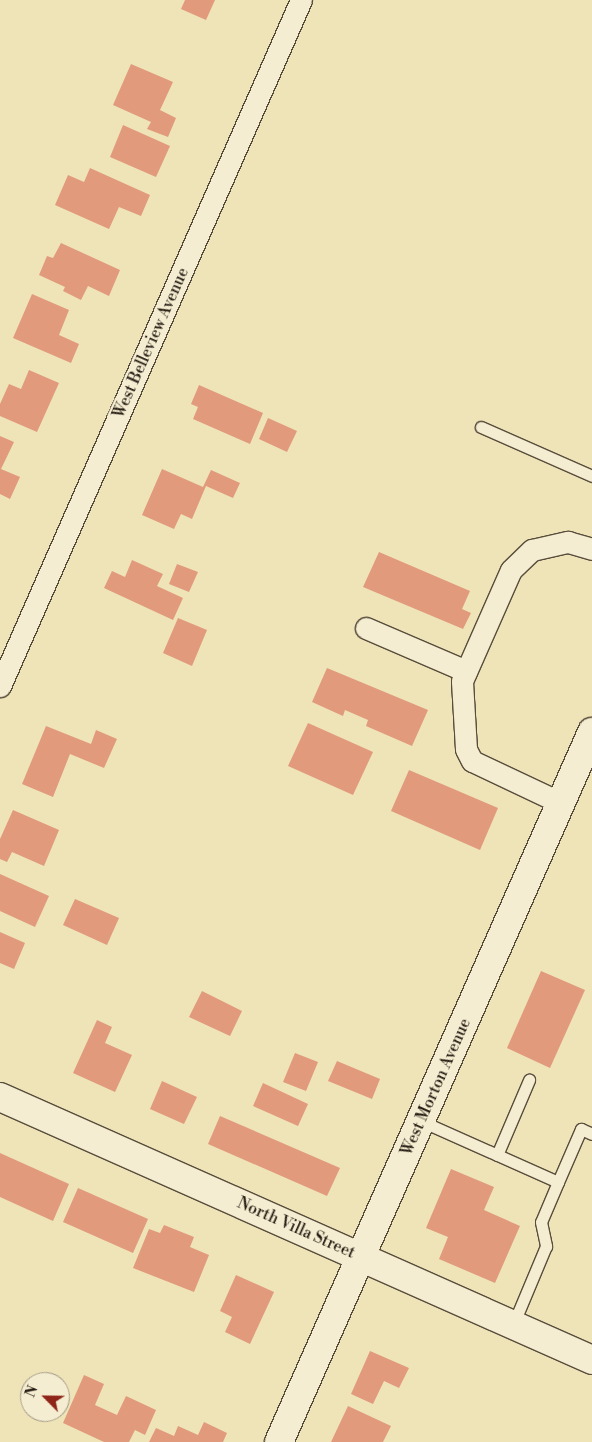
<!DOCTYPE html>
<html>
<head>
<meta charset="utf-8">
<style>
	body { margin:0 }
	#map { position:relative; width:592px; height:1442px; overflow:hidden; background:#efe3b8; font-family:"Libre Bodoni",serif }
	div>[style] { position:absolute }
	.building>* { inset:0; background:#e19a7c }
	.roads { filter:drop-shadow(1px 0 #584d3c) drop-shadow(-1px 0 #584d3c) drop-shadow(0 1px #584d3c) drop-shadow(0 -1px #584d3c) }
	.lane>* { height:11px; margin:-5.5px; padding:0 5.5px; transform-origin:5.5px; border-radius:5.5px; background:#f5edd1 }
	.street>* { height:21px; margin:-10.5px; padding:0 10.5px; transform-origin:10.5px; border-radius:10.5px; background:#f5edd1 }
	.secondary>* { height:28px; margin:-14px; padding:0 14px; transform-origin:14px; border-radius:14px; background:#f5edd1 }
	span { translate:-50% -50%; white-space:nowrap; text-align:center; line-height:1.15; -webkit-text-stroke:4.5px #f5edd1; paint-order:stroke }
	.street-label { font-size:16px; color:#261b12 }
	.north { position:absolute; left:20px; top:1372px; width:50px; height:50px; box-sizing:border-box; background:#f5edd1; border:1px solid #a29985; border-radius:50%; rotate:293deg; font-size:14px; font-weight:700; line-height:20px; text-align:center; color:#261b12 }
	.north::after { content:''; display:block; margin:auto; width:18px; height:22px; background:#8f2418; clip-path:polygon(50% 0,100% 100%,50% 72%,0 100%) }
</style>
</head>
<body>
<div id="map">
	<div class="building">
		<i style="clip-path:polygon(185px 0,215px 0,206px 20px,181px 9px)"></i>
		<i style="clip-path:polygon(131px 64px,173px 82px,160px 110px,176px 118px,168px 137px,147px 129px,151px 122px,113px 105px)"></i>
		<i style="clip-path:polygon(123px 125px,170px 146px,156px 177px,110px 157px)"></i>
		<i style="clip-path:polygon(90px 168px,150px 195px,141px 216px,119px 207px,109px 229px,55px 205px,68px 175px,84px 182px)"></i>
		<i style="clip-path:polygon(61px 243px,120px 270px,109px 296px,88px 286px,81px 300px,63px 291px,65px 287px,39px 275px,47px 256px,53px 258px)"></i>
		<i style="clip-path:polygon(32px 294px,69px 310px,59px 335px,79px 344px,71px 363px,13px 338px)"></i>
		<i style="clip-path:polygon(29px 370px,59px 383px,37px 432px,0 416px,0 404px,9px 384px,21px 389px)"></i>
		<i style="clip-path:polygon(199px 385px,263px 413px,250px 444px,193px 419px,198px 407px,191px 404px)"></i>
		<i style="clip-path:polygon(268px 418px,297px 431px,287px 452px,259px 439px)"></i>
		<i style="clip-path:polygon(0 436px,14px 442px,1px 469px,20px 477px,10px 499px,0 494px)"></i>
		<i style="clip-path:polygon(162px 469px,203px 487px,211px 470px,240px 483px,233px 498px,206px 486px,192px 519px,181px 514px,174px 529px,142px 515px)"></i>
		<i style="clip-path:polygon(379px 552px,470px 591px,462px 609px,471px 613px,463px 629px,363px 587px)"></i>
		<i style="clip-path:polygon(132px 560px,163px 574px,157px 586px,183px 598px,173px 620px,104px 588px,112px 571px,125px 577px)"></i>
		<i style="clip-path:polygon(177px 564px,198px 572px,189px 592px,169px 584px)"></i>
		<i style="clip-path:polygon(178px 618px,207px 630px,192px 666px,163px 653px)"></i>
		<i style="clip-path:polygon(327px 668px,428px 710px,412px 746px,366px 726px,368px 720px,345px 710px,343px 716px,312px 702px)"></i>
		<i style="clip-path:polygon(308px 723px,373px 752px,353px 795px,288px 766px)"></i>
		<i style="clip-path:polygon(46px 726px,91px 744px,96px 730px,117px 739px,104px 768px,70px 754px,53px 797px,22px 784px)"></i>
		<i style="clip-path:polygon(409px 770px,498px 808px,480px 850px,391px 811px)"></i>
		<i style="clip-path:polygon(13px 810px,59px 830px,44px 866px,12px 852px,7px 862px,0 859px,0 839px)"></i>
		<i style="clip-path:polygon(0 874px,49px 896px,35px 927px,0 911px)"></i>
		<i style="clip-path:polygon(75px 899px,119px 918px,107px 945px,63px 925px)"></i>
		<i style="clip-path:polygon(0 932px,25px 943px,14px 969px,0 963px)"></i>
		<i style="clip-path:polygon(541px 971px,585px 990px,550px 1068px,507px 1048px)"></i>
		<i style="clip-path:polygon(202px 991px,242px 1011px,230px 1036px,189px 1017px)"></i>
		<i style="clip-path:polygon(97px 1020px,112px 1027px,105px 1043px,132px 1055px,115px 1092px,73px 1073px)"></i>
		<i style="clip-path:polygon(295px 1053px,318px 1062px,306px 1091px,283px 1082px)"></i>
		<i style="clip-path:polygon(337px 1061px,380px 1079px,372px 1099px,328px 1081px)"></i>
		<i style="clip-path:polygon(162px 1081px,197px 1097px,184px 1124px,150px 1109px)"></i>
		<i style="clip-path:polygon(263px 1083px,308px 1104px,298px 1126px,253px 1106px)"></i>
		<i style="clip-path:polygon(220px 1116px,340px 1168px,327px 1196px,208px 1144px)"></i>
		<i style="clip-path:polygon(0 1153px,69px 1184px,53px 1221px,0 1197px)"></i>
		<i style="clip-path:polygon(451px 1169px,494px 1187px,484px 1210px,520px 1226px,495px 1283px,439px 1259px,448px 1237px,426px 1228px)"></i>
		<i style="clip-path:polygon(78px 1188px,148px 1219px,133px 1253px,63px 1222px)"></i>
		<i style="clip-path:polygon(164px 1225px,194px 1237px,190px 1247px,209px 1255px,194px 1292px,133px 1268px,149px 1229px,160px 1233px)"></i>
		<i style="clip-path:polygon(236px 1275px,274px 1292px,250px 1344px,225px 1332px,232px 1317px,220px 1311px)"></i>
		<i style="clip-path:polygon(370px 1351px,409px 1368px,399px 1388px,384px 1381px,373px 1404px,351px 1394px)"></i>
		<i style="clip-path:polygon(84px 1375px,104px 1384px,95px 1405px,117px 1415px,126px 1396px,156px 1410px,145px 1435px,135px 1430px,129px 1442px,104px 1442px,63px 1423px)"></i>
		<i style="clip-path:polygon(348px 1406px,391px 1426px,383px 1442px,331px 1442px)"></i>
		<i style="clip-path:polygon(204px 1422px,227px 1433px,223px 1442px,149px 1442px,156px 1428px,174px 1436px,178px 1426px,198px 1435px)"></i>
	</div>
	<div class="roads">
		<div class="lane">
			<i style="left:481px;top:427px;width:121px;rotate:23.8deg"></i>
			<i style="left:421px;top:1121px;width:150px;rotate:24deg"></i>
			<i style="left:558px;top:1182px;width:43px;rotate:113deg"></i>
			<i style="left:541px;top:1222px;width:25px;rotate:78deg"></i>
			<i style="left:546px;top:1246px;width:86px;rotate:112.7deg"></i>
			<i style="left:497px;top:1155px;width:82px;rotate:-66.9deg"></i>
			<i style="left:558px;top:1182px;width:58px;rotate:-66.5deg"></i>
			<i style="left:581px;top:1129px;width:12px;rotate:24deg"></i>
		</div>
		<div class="street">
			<i style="left:366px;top:628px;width:109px;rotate:23.3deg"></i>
			<i style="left:0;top:686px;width:749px;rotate:-66.31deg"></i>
			<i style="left:561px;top:803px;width:98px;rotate:-154.7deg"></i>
			<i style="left:472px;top:761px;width:13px;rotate:-117deg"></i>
			<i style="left:466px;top:749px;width:68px;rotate:-93.4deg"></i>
			<i style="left:462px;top:681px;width:121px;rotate:-66.2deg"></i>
			<i style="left:511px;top:570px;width:29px;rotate:-44deg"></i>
			<i style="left:532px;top:550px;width:37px;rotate:-13deg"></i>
			<i style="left:568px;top:542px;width:25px;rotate:16deg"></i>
		</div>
		<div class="secondary">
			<i style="left:0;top:1097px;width:648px;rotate:23.95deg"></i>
			<i style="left:279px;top:1442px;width:776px;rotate:-66.21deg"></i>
		</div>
	</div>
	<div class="street-label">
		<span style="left:151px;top:343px;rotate:-66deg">West Belleview Avenue</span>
		<span style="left:436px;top:1087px;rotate:-66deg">West Morton Avenue</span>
		<span style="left:296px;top:1228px;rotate:24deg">North Villa Street</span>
	</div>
	<div class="north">N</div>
</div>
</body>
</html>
